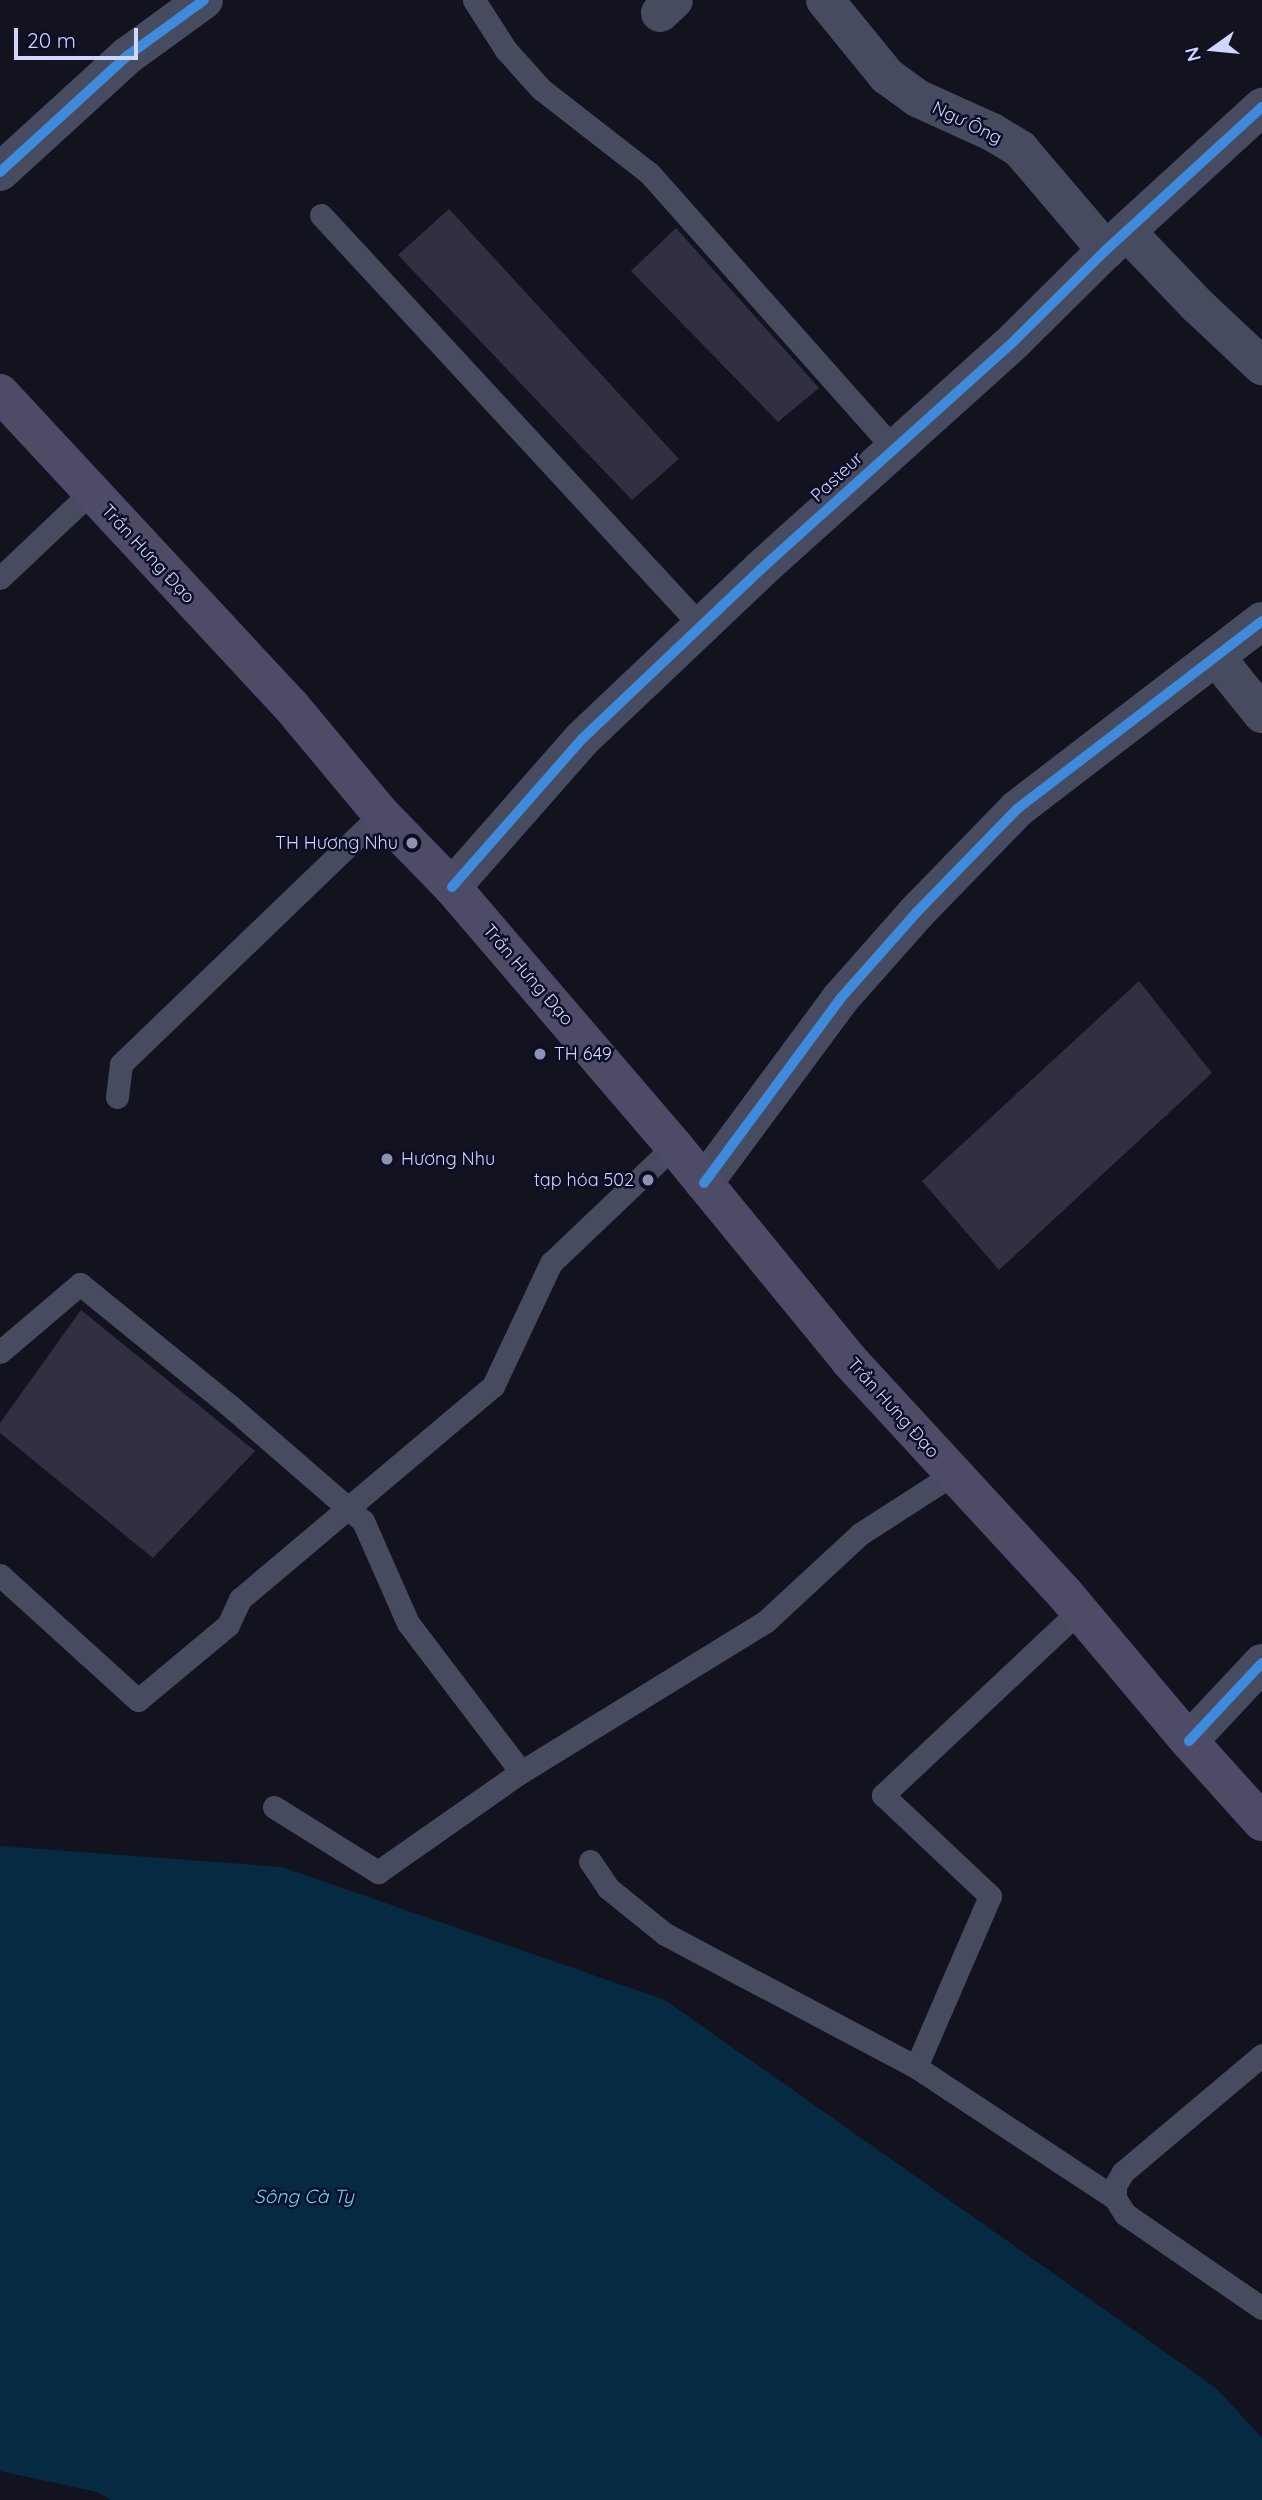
<!DOCTYPE html>
<html>
<head>
<meta charset="utf-8">
<style>
	body { margin:0 }
	#map { position:relative; width:1262px; height:2500px; overflow:hidden; background:#12131f; font-family:Quicksand,sans-serif }
	div>[style] { position:absolute }
	.water>* { inset:0; background:#062a42 }
	.building>* { inset:0; background:#303042 }
	.lane>* { height:23px; margin:-11.5px; padding:0 11.5px; transform-origin:11.5px; border-radius:11.5px; background:#464b60 }
	.street>* { height:38px; margin:-19px; padding:0 19px; transform-origin:19px; border-radius:19px; background:#464b60 }
	.primary>* { height:38px; margin:-19px; padding:0 19px; transform-origin:19px; border-radius:19px; background:#4e4b67 }
	.cycleway>* { height:10px; margin:-5px; padding:0 5px; transform-origin:5px; border-radius:5px; background:#408adc }
	.dots>* { width:19px; height:19px; translate:-50% -50%; box-sizing:border-box; border:4px solid #0c0e25; border-radius:50% }
	span { translate:-50% -50%; white-space:nowrap; text-align:center; line-height:1.15; -webkit-text-stroke:5px #0c0e25; paint-order:stroke }
	.street-label { font-size:18px; color:#d0d6ff }
	.poi-label { font-size:18px; color:#d0d6ff }
	.right { translate:-100% -50%; text-align:right }
	.left { translate:0 -50%; text-align:left }
	.water-label { font-size:19px; color:#5edbff; font-style:italic }
	.north { position:absolute; left:1178px; top:14px; width:70px; height:70px; -webkit-text-stroke:5px #0c0e25; paint-order:stroke; rotate:255deg; font-size:19px; font-weight:700; line-height:28px; text-align:center; color:#d0d6ff }
	.north::after { content:''; display:block; margin:auto; width:24px; height:32px; background:#d0d6ff; clip-path:polygon(50% 0,100% 100%,50% 72%,0 100%) }
	.scale { position:absolute; left:14px; top:28px; width:124px; height:32px; box-sizing:border-box; border:4px solid #d0d6ff; border-top:0; padding-left:9px; font-size:21px; line-height:24px; white-space:nowrap; color:#d0d6ff; -webkit-text-stroke:5px #0c0e25; paint-order:stroke }
</style>
</head>
<body>
<div id="map">
	<div class="water">
		<i style="clip-path:polygon(0 1846px,282px 1867px,665px 2000px,1216px 2388px,1262px 2438px,1262px 2500px,111px 2500px,97px 2492px,0 2471px)"></i>
	</div>
	<div class="building">
		<i style="clip-path:polygon(449px 209px,679px 459px,632px 500px,398px 255px)"></i>
		<i style="clip-path:polygon(676px 228px,819px 388px,778px 422px,631px 271px)"></i>
		<i style="clip-path:polygon(1139px 981px,1212px 1073px,999px 1270px,922px 1181px)"></i>
		<i style="clip-path:polygon(81px 1310px,255px 1451px,153px 1558px,0 1433px,0 1423px)"></i>
	</div>
	<div class="lane">
		<i style="left:474px;top:0;width:59px;rotate:57.4deg"></i>
		<i style="left:506px;top:50px;width:52px;rotate:48.1deg"></i>
		<i style="left:541px;top:89px;width:138px;rotate:37.9deg"></i>
		<i style="left:650px;top:174px;width:366px;rotate:48.4deg"></i>
		<i style="left:321px;top:215px;width:560px;rotate:47.24deg"></i>
		<i style="left:0;top:578px;width:124px;rotate:-43.4deg"></i>
		<i style="left:117px;top:1097px;width:33px;rotate:-83deg"></i>
		<i style="left:121px;top:1064px;width:361px;rotate:-43.9deg"></i>
		<i style="left:0;top:1352px;width:105px;rotate:-40.4deg"></i>
		<i style="left:80px;top:1284px;width:192px;rotate:39.1deg"></i>
		<i style="left:229px;top:1405px;width:177px;rotate:40.9deg"></i>
		<i style="left:363px;top:1521px;width:111px;rotate:66.2deg"></i>
		<i style="left:408px;top:1623px;width:187px;rotate:52.8deg"></i>
		<i style="left:0;top:1575px;width:186px;rotate:42.2deg"></i>
		<i style="left:138px;top:1700px;width:117px;rotate:-39.8deg"></i>
		<i style="left:228px;top:1625px;width:29px;rotate:-65deg"></i>
		<i style="left:240px;top:1599px;width:331px;rotate:-40.1deg"></i>
		<i style="left:493px;top:1386px;width:136px;rotate:-64.8deg"></i>
		<i style="left:551px;top:1263px;width:170px;rotate:-43.6deg"></i>
		<i style="left:1079px;top:1611px;width:269px;rotate:136.8deg"></i>
		<i style="left:883px;top:1795px;width:147px;rotate:43.3deg"></i>
		<i style="left:990px;top:1896px;width:186px;rotate:113.4deg"></i>
		<i style="left:916px;top:2067px;width:238px;rotate:33.4deg"></i>
		<i style="left:274px;top:1807px;width:123px;rotate:32deg"></i>
		<i style="left:378px;top:1872px;width:174px;rotate:-35deg"></i>
		<i style="left:521px;top:1772px;width:286px;rotate:-31.6deg"></i>
		<i style="left:765px;top:1622px;width:129px;rotate:-42.8deg"></i>
		<i style="left:860px;top:1534px;width:111px;rotate:-32.8deg"></i>
		<i style="left:590px;top:1861px;width:32px;rotate:56deg"></i>
		<i style="left:608px;top:1888px;width:73px;rotate:38.9deg"></i>
		<i style="left:665px;top:1934px;width:284px;rotate:27.9deg"></i>
		<i style="left:1262px;top:2055px;width:182px;rotate:139.9deg"></i>
		<i style="left:1123px;top:2172px;width:16px;rotate:120deg"></i>
		<i style="left:1115px;top:2186px;width:12px;rotate:90deg"></i>
		<i style="left:1115px;top:2198px;width:19px;rotate:58deg"></i>
		<i style="left:1125px;top:2214px;width:166px;rotate:34.5deg"></i>
	</div>
	<div class="street">
		<i style="left:825px;top:0;width:98px;rotate:50.8deg"></i>
		<i style="left:887px;top:76px;width:37px;rotate:36deg"></i>
		<i style="left:917px;top:98px;width:82px;rotate:24.4deg"></i>
		<i style="left:992px;top:132px;width:33px;rotate:31deg"></i>
		<i style="left:1020px;top:149px;width:133px;rotate:49.6deg"></i>
		<i style="left:660px;top:13px;width:19px;rotate:-43deg"></i>
		<i style="left:0;top:172px;width:172px;rotate:-42.4deg"></i>
		<i style="left:127px;top:56px;width:95px;rotate:-36deg"></i>
		<i style="left:1127px;top:232px;width:103px;rotate:46.2deg"></i>
		<i style="left:1198px;top:306px;width:88px;rotate:43.2deg"></i>
		<i style="left:1217px;top:658px;width:72px;rotate:51.2deg"></i>
		<i style="left:452px;top:887px;width:197px;rotate:-48.7deg"></i>
		<i style="left:582px;top:739px;width:247px;rotate:-43.5deg"></i>
		<i style="left:761px;top:569px;width:342px;rotate:-42deg"></i>
		<i style="left:1015px;top:340px;width:128px;rotate:-44.7deg"></i>
		<i style="left:1106px;top:250px;width:212px;rotate:-42.5deg"></i>
		<i style="left:704px;top:1183px;width:229px;rotate:-53.5deg"></i>
		<i style="left:840px;top:999px;width:115px;rotate:-48.5deg"></i>
		<i style="left:916px;top:913px;width:145px;rotate:-45.8deg"></i>
		<i style="left:1017px;top:809px;width:309px;rotate:-37.5deg"></i>
		<i style="left:1189px;top:1741px;width:107px;rotate:-46.9deg"></i>
	</div>
	<div class="primary">
		<i style="left:0;top:393px;width:427px;rotate:47.1deg"></i>
		<i style="left:291px;top:706px;width:141px;rotate:50.2deg"></i>
		<i style="left:381px;top:814px;width:102px;rotate:45.8deg"></i>
		<i style="left:452px;top:887px;width:341px;rotate:49.4deg"></i>
		<i style="left:674px;top:1146px;width:276px;rotate:50.7deg"></i>
		<i style="left:849px;top:1360px;width:318px;rotate:47.3deg"></i>
		<i style="left:1065px;top:1594px;width:192px;rotate:49.9deg"></i>
		<i style="left:1189px;top:1741px;width:109px;rotate:48deg"></i>
	</div>
	<div class="cycleway">
		<i style="left:0;top:172px;width:172px;rotate:-42.4deg"></i>
		<i style="left:127px;top:56px;width:95px;rotate:-36deg"></i>
		<i style="left:452px;top:887px;width:197px;rotate:-48.7deg"></i>
		<i style="left:582px;top:739px;width:247px;rotate:-43.5deg"></i>
		<i style="left:761px;top:569px;width:342px;rotate:-42deg"></i>
		<i style="left:1015px;top:340px;width:128px;rotate:-44.7deg"></i>
		<i style="left:1106px;top:250px;width:212px;rotate:-42.5deg"></i>
		<i style="left:704px;top:1183px;width:229px;rotate:-53.5deg"></i>
		<i style="left:840px;top:999px;width:115px;rotate:-48.5deg"></i>
		<i style="left:916px;top:913px;width:145px;rotate:-45.8deg"></i>
		<i style="left:1017px;top:809px;width:309px;rotate:-37.5deg"></i>
		<i style="left:1189px;top:1741px;width:107px;rotate:-46.9deg"></i>
	</div>
	<div class="dots">
		<i style="left:412px;top:843px;background:#8e92b1"></i>
		<i style="left:540px;top:1054px;background:#8e92b1"></i>
		<i style="left:387px;top:1159px;background:#8e92b1"></i>
		<i style="left:648px;top:1180px;background:#8e92b1"></i>
	</div>
	<div class="street-label">
		<span style="left:967px;top:123px;rotate:26deg">Ngư Ông</span>
		<span style="left:837px;top:477px;rotate:-43deg">Pasteur</span>
		<span style="left:148px;top:554px;rotate:47deg">Trần Hưng Đạo</span>
		<span style="left:528px;top:975px;rotate:49deg">Trần Hưng Đạo</span>
		<span style="left:893px;top:1408px;rotate:48deg">Trần Hưng Đạo</span>
	</div>
	<div class="poi-label">
		<span class="right" style="left:398px;top:843px">TH Hương Nhu</span>
		<span class="left" style="left:554px;top:1054px">TH 649</span>
		<span class="left" style="left:401px;top:1159px">Hương Nhu</span>
		<span class="right" style="left:634px;top:1180px">tạp hóa 502</span>
	</div>
	<div class="water-label">
		<span style="left:304px;top:2197px">Sông Cà Ty</span>
	</div>
	<div class="north">N</div>
	<div class="scale">20 m</div>
</div>
</body>
</html>
